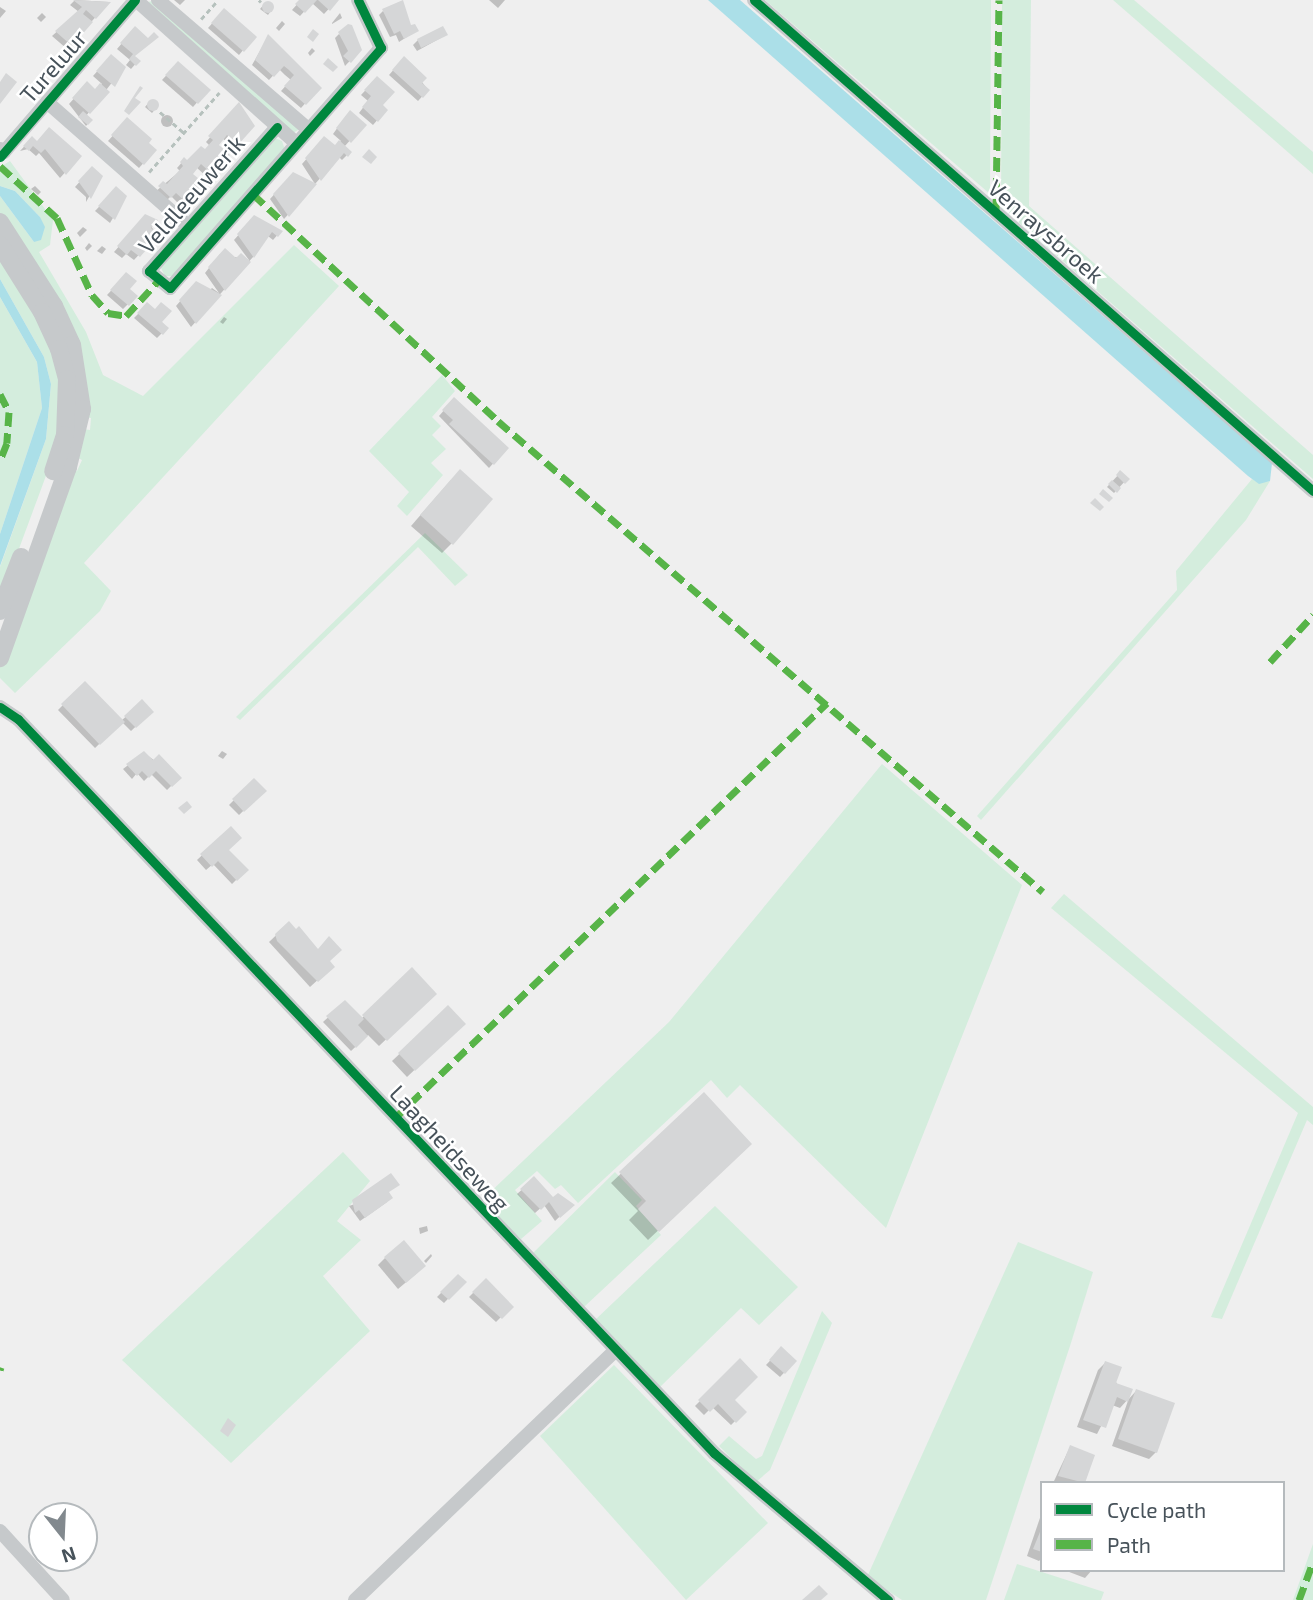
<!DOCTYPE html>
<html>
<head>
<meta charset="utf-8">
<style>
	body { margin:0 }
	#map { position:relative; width:1313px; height:1600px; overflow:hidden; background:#efefef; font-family:"Exo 2",sans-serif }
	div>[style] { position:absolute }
	.green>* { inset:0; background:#d4eddd }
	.water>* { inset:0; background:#abdfe8 }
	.shadow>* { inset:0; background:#0003 }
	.round { border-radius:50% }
	.building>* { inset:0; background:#d5d6d7 }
	.path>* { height:2.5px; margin-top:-1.25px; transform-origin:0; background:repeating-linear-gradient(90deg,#b6c1bd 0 5px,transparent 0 8.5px) }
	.minor>* { height:14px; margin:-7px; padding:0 7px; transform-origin:7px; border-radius:7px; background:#c6c9cb }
	.tertiary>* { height:18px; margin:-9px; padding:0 9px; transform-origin:9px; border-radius:9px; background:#c6c9cb }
	.quiet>* { height:7px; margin-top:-3.5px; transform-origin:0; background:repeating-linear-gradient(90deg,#57b448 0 14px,transparent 0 21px) }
	.cycleway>* { height:9px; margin:-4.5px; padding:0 4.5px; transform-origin:4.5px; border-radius:4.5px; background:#00873e }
	span { translate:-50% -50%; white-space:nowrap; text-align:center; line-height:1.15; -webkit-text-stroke:5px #fff; paint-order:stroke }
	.street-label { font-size:23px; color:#47525a }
	.legend { position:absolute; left:1040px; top:1481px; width:245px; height:91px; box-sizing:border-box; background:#fff; border:2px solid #b5babd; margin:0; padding:9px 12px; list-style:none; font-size:21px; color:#47525a }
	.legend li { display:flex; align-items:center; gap:14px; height:35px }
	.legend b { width:35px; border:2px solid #b5babd }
	.north { position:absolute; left:28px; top:1502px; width:70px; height:70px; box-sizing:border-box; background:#fff; border:2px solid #b5babd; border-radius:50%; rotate:162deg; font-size:19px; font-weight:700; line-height:28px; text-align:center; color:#47525a }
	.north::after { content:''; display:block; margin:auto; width:24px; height:32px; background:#82898e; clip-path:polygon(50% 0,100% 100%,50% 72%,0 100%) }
</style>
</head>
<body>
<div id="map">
	<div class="green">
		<i style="clip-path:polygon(156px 0,298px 126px,298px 130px,293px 133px,148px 2px)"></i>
		<i style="clip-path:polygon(765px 0,991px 0,990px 194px)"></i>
		<i style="clip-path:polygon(1002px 0,1031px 0,1029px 206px,1313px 455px,1313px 479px,1001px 207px)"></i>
		<i style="clip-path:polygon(1113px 0,1134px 0,1313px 152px,1313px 174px)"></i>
		<i style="clip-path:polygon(275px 138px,282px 141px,285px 150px,174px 276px,165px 276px,160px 266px)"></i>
		<i style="clip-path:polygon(10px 161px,53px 220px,50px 245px,39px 252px,86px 332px,103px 375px,143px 396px,294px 245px,339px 286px,84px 563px,111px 591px,100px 611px,15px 693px,0 678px,0 667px,71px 468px,77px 471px,82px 460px,76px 457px,83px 429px,90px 430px,91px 418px,85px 417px,0 216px,0 196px,34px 242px,40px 217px,15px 191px,0 186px,0 167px)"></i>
		<i style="clip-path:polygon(0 252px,59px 361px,60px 438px,0 600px,0 567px,46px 439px,51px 384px,44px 357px,0 279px)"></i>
		<i style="clip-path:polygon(0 297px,37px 362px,42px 408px,0 534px)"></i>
		<i style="clip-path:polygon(442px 375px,455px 391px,432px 417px,441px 426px,432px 435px,446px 449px,431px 463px,443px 475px,407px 516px,397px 506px,409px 492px,369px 451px)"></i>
		<i style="clip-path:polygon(1252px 479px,1259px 483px,1270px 481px,1246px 520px,981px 820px,977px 816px,1177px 590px,1176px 571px)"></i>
		<i style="clip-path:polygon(425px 533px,468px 575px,455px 586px,418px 547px,240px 720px,236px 717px)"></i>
		<i style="clip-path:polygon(882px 764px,1022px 885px,886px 1228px,740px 1085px,727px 1098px,711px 1080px,578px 1203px,561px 1185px,555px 1189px,537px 1171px,515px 1190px,542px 1221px,521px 1239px,482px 1200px,669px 1022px)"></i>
		<i style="clip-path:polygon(1064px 894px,1313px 1107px,1313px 1125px,1307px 1120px,1222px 1319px,1211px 1317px,1298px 1113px,1051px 908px)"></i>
		<i style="clip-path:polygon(343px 1152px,370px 1181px,337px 1221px,361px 1240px,323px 1276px,370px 1331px,231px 1463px,122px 1360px)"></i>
		<i style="clip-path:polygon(615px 1172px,642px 1200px,636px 1206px,661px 1235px,584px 1307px,533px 1253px)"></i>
		<i style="clip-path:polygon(715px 1206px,798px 1287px,759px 1325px,741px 1308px,660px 1387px,595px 1320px)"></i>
		<i style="clip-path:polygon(1018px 1242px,1093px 1272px,1070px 1346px,986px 1600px,902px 1600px,867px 1577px)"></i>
		<i style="clip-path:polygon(822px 1311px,832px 1323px,770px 1470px,756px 1482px,719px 1446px,729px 1436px,756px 1459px,762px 1456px)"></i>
		<i style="clip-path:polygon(614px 1365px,768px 1523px,686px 1600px,540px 1436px)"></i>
		<i style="clip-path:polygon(1313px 1544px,1313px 1600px,1293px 1600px)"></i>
		<i style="clip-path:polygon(1017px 1564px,1104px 1592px,1101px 1600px,1004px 1600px)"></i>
	</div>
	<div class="water">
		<i style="clip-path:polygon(708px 0,740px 0,1272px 463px,1270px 481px,1259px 484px,1248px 476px)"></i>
		<i style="clip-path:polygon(0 186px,15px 191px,40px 217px,45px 227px,41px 240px,34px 242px,0 196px)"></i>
		<i style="clip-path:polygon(0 279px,44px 357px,51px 384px,46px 439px,0 566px,0 534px,42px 408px,37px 362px,0 297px)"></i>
	</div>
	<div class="shadow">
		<i style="clip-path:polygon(75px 0,109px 2px,67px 49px,52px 36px,79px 12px,70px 5px)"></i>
		<i style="clip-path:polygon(174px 0,185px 0,180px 5px)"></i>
		<i style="clip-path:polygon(301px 0,334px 0,336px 1px,324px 14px,312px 3px,300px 16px,292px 10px)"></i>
		<i style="clip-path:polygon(489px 0,505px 0,498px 8px)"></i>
		<i style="clip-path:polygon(266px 2px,273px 8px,268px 15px,260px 9px)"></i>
		<i style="clip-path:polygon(0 7px,6px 11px,0 18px)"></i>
		<i style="clip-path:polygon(224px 10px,254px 37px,239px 55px,208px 28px)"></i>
		<i style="clip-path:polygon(383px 11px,410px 28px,416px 31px,399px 42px,396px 35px,390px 37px,379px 15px)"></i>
		<i style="clip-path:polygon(42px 13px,46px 17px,41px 22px,37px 18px)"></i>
		<i style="clip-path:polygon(340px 13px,342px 18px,332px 24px,332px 23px)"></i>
		<i style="clip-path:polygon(282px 21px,285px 24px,279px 31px,276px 28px)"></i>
		<i style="clip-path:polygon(135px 28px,148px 40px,156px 37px,132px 56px,138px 61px,131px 69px,126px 65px,130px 60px,117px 49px)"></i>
		<i style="clip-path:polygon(339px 34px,360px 50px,345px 66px,335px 38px)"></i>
		<i style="clip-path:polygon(446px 35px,417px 51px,413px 45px,418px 40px)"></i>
		<i style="clip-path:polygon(268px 37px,319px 88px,301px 108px,281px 91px,291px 80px,285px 75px,279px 69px,269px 80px,252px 65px)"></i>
		<i style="clip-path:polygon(312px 48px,315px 51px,310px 56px,308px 53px)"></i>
		<i style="clip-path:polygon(111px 56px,124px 67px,86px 116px,91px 120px,86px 126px,69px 104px,87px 84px,95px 91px,102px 84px,93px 76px)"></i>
		<i style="clip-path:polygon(404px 58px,428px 90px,418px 101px,389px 75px)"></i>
		<i style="clip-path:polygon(178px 63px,208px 90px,193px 107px,162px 80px)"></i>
		<i style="clip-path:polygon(377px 78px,380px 105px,386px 110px,373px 125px,359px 113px,368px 101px,361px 95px)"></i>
		<i style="clip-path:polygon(151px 100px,158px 106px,152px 113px,145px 107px)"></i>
		<i style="clip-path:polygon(238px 105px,253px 126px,233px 148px,222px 138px,216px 145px,227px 155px,207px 177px,196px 167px,190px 174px,201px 184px,181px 206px,171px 196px,166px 201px,155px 192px,180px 171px,177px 168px,184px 160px,187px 162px,205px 151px,210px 146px,206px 142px)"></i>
		<i class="round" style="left:161px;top:115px;width:12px;height:12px"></i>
		<i style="clip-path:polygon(346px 116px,364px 125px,344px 147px,350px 152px,342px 160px,339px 157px,315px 184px,302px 164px,325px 138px,334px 147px,341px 141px,333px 134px)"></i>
		<i style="clip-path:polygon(127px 120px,155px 150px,139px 168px,108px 141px)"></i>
		<i style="clip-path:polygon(32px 138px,37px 143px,79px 157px,60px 178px,39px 153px,36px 156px,28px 149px,20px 151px)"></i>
		<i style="clip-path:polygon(92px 168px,101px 176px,86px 202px,86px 197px,75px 187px)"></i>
		<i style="clip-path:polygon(293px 174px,315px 185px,284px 219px,270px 199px)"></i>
		<i style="clip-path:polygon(35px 186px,41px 192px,38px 195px,31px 189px)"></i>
		<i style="clip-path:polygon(116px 189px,125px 197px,110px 223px,95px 211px)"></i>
		<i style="clip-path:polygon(145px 217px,157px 235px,134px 260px,126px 254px,122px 258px,114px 252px)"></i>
		<i style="clip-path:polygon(250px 222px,280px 232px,273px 240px,268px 236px,253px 257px,191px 327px,176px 306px,196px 283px,207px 293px,212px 288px,219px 293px,205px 273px,220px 254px,249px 260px,234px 240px)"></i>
		<i style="clip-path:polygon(83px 227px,87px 230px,80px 237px,77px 233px)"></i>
		<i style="clip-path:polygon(89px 243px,92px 246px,87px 251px,85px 248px)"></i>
		<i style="clip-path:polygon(102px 246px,106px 249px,102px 254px,97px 251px)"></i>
		<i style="clip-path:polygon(126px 275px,128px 289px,136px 296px,123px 309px,107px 295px)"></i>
		<i style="clip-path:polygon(147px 305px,167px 328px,157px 338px,134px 318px)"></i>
		<i style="clip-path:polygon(224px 317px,227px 319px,223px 324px,220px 322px)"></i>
		<i style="clip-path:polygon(454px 399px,507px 448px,489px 468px,439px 416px)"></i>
		<i style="clip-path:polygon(1120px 473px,1127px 479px,1114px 493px,1107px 487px)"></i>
		<i style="clip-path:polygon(451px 480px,452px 543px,442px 553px,411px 526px)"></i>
		<i style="clip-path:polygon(85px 683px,121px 721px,142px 702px,151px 712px,131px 731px,122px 722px,95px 748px,58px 710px)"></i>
		<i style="clip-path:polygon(222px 751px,227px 754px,223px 759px,218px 756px)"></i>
		<i style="clip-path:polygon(144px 753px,179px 778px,167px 790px,151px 774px,144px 781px,137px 773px,132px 779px,123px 769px)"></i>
		<i style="clip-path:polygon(254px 780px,264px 791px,239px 815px,229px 805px)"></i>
		<i style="clip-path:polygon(231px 828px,227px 850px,246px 870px,232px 884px,213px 864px,206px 870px,197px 860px)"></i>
		<i style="clip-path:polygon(289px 923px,333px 966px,310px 987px,269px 942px)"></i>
		<i style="clip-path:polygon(412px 970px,434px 994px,379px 1046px,368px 1035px,351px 1051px,323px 1022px,345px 1002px,361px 1019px)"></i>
		<i style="clip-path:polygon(448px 1008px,463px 1024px,407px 1077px,392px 1061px)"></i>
		<i style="clip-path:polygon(704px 1095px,750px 1144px,648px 1240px,629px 1220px,638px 1211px,611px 1183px)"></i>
		<i style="clip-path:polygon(534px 1179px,553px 1200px,572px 1205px,555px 1221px,544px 1205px,535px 1213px,517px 1194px)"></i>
		<i style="clip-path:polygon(387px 1193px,387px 1202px,360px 1221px,349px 1206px)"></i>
		<i style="clip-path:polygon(427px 1226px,428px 1231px,420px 1234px,419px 1228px)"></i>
		<i style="clip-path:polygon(431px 1254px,432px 1256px,426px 1263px,424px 1261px)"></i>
		<i style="clip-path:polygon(385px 1258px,417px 1273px,398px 1289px,378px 1265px)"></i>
		<i style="clip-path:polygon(458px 1276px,464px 1282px,444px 1303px,437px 1297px)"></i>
		<i style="clip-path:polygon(486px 1280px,511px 1307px,496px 1322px,469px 1297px)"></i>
		<i style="clip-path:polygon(781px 1349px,795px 1361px,780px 1377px,766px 1365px)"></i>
		<i style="clip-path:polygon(740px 1361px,733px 1400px,744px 1412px,731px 1425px,712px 1407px,704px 1415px,695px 1406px)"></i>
		<i style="clip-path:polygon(1105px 1363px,1127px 1401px,1136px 1391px,1156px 1452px,1149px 1459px,1112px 1446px,1129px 1398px,1120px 1408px,1112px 1405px,1097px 1434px,1077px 1427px,1098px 1370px)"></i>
		<i style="clip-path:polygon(1070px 1447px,1093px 1456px,1083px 1483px,1054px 1481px)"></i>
		<i style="clip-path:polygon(1042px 1512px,1042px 1558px,1039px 1561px,1027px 1556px)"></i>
		<i style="clip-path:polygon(1064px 1570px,1092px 1570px,1085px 1578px)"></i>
	</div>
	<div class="building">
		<i style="clip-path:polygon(73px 0,111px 2px,96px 19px,86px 10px,83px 14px,93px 22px,72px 46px,55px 31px,82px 7px)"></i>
		<i style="clip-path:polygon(299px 0,317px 0,305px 13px,295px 4px)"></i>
		<i style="clip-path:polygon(318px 0,339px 0,330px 11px)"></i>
		<i style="clip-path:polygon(403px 0,411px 25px,415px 24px,419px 31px,404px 39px,400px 31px,394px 34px,382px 9px)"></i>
		<i class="round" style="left:262px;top:1px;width:12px;height:12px"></i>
		<i style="clip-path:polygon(224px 8px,257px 37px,244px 52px,211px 23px)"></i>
		<i style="clip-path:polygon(348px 24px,352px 25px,362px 50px,351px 63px,343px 56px,348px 51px,338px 32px)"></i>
		<i style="clip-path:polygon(135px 26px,148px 38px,154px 32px,159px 37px,135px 56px,141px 61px,136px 66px,129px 59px,133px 54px,120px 43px)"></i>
		<i style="clip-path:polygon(443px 26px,448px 35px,421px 48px,417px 39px)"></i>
		<i style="clip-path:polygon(313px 29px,319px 34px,313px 42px,307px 37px)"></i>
		<i style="clip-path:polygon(268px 34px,322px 88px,306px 105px,284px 86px,294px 75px,289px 70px,284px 66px,274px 77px,255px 60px)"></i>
		<i style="clip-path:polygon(111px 54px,126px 67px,115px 87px,96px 71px)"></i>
		<i style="clip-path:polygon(404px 56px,427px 78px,422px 83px,430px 90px,423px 98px,392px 70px)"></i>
		<i style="clip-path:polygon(328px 58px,338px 67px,333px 72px,323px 64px)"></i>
		<i style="clip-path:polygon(178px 61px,211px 90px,198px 104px,165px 75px)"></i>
		<i style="clip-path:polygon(6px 73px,17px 82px,0 104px,0 82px)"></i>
		<i style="clip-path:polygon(377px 76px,395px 92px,383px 105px,388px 110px,378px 122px,362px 107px,371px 96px,364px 90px)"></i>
		<i style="clip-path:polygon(87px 81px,95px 89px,100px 83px,110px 92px,90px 114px,72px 98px)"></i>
		<i style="clip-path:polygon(140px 86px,143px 88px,135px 98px,141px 102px,129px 115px,124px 111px)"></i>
		<i class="round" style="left:147px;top:99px;width:12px;height:12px"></i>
		<i style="clip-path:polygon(239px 102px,255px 126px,238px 145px,227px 135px,219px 145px,230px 155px,212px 174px,201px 164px,193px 174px,204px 183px,187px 203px,176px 193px,171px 198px,158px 186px,163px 181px,167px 184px,183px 166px,180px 162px,184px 157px,187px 160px,201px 146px,205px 149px,213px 140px,208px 136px)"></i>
		<i style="clip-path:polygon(350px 110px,367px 125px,351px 143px,336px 128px)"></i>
		<i style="clip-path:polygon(83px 111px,93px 120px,88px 125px,78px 117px)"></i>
		<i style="clip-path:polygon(127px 117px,152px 139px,149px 143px,157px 150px,144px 165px,111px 135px)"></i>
		<i style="clip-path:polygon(49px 127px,82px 156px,66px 175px,45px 149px,41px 153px,33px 146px,29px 151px,23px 146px,32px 136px,37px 141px)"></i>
		<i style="clip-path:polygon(324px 136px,335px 145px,339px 140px,352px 152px,348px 157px,344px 153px,321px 181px,305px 158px)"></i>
		<i style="clip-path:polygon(369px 149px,377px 157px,371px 164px,362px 157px)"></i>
		<i style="clip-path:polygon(92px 166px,103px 176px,91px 199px,78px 181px)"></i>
		<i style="clip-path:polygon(293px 172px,317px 184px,289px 217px,273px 194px)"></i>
		<i style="clip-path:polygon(116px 186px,127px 196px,115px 220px,98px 206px)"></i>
		<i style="clip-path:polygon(145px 214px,158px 220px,151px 228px,159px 235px,140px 257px,131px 250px,127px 255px,117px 246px)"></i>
		<i style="clip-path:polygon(254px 215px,283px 231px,278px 237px,272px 232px,254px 258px,237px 234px)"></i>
		<i style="clip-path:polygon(225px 248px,236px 258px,241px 253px,251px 262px,225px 291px,208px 267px)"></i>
		<i style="clip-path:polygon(126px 272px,137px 281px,130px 289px,138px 296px,129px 306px,110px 290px)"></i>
		<i style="clip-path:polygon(196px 281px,222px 295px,196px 324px,179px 300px)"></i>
		<i style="clip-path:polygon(147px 302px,155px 309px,161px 302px,172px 311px,162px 322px,169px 328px,163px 335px,137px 313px)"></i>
		<i style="clip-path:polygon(454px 397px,509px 448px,494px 465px,449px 424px,453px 420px,442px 410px)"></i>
		<i style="clip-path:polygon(460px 469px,493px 499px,453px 545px,420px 515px)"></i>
		<i style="clip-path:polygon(1120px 470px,1130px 479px,1125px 484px,1116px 475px)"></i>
		<i style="clip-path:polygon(1112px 480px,1121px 488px,1117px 493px,1108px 484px)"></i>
		<i style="clip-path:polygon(1103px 489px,1113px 498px,1109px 502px,1099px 494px)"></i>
		<i style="clip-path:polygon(1095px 498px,1104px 507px,1100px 511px,1090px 503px)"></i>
		<i style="clip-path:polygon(85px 681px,125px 722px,100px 745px,61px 704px)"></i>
		<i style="clip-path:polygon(142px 699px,154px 712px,136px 728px,124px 716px)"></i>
		<i style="clip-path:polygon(144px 751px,153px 760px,159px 754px,182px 778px,172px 787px,156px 771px,149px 778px,142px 771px,137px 776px,126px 764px)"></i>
		<i style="clip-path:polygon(254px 778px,267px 791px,244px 812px,232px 799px)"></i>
		<i style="clip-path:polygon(187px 801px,192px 807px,184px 814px,178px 808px)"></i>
		<i style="clip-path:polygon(231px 826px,242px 838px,229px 850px,249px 870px,237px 881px,218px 861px,212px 867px,200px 854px)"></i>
		<i style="clip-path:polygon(289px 921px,296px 929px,299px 926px,318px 949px,329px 936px,342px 950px,330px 961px,335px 967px,318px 982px,277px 941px,275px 934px)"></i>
		<i style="clip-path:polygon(412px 967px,437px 994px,387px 1041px,362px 1015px)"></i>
		<i style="clip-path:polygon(345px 1000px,364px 1019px,358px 1025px,368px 1036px,356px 1048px,326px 1016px)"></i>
		<i style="clip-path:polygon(448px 1005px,466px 1024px,415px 1071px,398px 1053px)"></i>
		<i style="clip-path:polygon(704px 1092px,752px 1144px,659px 1232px,638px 1209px,646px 1201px,619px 1172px)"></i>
		<i style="clip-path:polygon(391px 1173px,400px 1185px,389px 1192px,393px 1198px,365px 1218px,359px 1210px,355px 1213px,352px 1200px)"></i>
		<i style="clip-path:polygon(534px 1176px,553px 1197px,558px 1193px,575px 1205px,560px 1218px,549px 1202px,541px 1210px,520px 1189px)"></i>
		<i style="clip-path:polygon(404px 1240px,426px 1266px,406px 1283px,384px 1257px)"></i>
		<i style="clip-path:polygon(458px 1274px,467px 1282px,449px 1300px,440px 1292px)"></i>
		<i style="clip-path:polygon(486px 1278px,514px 1307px,502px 1319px,472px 1292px)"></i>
		<i style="clip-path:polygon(781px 1346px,797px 1361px,785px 1374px,769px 1360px)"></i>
		<i style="clip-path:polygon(740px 1358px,758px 1377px,735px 1400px,747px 1412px,736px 1423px,718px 1404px,710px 1412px,698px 1400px)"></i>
		<i style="clip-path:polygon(1105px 1361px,1122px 1367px,1116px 1383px,1133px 1389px,1128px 1402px,1117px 1397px,1106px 1428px,1083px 1420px)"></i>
		<i style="clip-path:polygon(1136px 1389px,1175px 1403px,1157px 1453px,1118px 1439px)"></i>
		<i style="clip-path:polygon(228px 1418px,236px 1425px,228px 1437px,220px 1431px)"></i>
		<i style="clip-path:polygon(1070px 1445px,1095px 1455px,1085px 1483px,1058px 1476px)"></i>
		<i style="clip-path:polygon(1042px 1527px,1042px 1552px,1033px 1549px)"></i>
		<i style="clip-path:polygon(819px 1585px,828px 1594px,821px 1600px,802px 1600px)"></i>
	</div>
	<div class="path">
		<i style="left:259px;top:0;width:3px;rotate:45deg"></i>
		<i style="left:201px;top:19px;width:25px;rotate:-48deg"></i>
		<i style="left:160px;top:112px;width:32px;rotate:41deg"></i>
		<i style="left:149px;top:172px;width:106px;rotate:-48.5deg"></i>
	</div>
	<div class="minor">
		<i style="left:136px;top:0;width:215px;rotate:41.8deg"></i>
		<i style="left:158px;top:0;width:198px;rotate:40.7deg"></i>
		<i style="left:754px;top:0;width:744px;rotate:41.29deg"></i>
		<i style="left:47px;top:102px;width:186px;rotate:41.3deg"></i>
		<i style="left:277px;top:127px;width:193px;rotate:131.6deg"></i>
		<i style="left:149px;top:271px;width:27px;rotate:39deg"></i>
		<i style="left:170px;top:288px;width:320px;rotate:-48.7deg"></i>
		<i style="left:381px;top:48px;width:53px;rotate:-115.6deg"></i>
		<i style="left:0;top:149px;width:5px;rotate:37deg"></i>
		<i style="left:4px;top:152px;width:201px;rotate:-49.2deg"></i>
		<i style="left:0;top:707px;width:22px;rotate:34deg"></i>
		<i style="left:18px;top:719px;width:1012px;rotate:46.52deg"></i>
		<i style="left:714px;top:1453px;width:228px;rotate:40.2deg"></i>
		<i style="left:0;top:1531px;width:93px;rotate:47.6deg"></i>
		<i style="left:355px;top:1600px;width:360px;rotate:-43.8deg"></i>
	</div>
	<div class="tertiary">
		<i style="left:0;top:222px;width:100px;rotate:57.3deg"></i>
		<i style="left:54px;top:306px;width:43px;rotate:65.2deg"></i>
		<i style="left:72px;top:345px;width:65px;rotate:81.1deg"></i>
		<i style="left:82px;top:409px;width:60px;rotate:103.6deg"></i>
		<i style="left:68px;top:467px;width:203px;rotate:109.6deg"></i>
		<i style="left:0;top:245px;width:79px;rotate:57.9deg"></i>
		<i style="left:42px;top:312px;width:41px;rotate:65.3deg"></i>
		<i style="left:59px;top:349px;width:31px;rotate:75deg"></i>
		<i style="left:67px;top:379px;width:56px;rotate:92deg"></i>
		<i style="left:65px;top:435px;width:38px;rotate:108deg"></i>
		<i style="left:0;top:611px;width:58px;rotate:-68.7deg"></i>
	</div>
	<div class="quiet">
		<i style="left:0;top:166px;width:77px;rotate:42.4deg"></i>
		<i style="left:57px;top:218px;width:85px;rotate:65.6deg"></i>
		<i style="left:92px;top:295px;width:24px;rotate:48deg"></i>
		<i style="left:108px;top:313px;width:18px;rotate:9deg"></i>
		<i style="left:126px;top:316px;width:50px;rotate:-47.4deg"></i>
		<i style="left:253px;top:194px;width:334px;rotate:42.8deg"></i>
		<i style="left:498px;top:421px;width:720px;rotate:40.83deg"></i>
		<i style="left:996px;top:213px;width:213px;rotate:-89.2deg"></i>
		<i style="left:0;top:394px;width:20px;rotate:63deg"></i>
		<i style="left:9px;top:412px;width:31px;rotate:94deg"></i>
		<i style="left:7px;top:443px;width:18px;rotate:112deg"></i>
		<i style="left:1270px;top:662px;width:64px;rotate:-47.5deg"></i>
		<i style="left:395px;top:1118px;width:599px;rotate:-43.85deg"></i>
		<i style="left:0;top:1370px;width:3px;rotate:-72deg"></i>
		<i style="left:1299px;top:1600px;width:40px;rotate:-69.8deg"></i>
	</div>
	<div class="cycleway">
		<i style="left:754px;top:0;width:744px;rotate:41.29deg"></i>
		<i style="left:277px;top:127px;width:193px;rotate:131.6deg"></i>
		<i style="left:149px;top:271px;width:27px;rotate:39deg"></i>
		<i style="left:170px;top:288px;width:320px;rotate:-48.7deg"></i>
		<i style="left:381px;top:48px;width:53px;rotate:-115.6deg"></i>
		<i style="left:0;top:157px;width:207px;rotate:-49.3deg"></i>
		<i style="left:0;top:707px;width:22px;rotate:34deg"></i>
		<i style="left:18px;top:719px;width:1012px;rotate:46.52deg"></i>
		<i style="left:714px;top:1453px;width:228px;rotate:40.2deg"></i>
	</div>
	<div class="street-label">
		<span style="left:53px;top:66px;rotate:-49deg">Tureluur</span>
		<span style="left:191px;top:194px;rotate:-49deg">Veldleeuwerik</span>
		<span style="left:1046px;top:231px;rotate:41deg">Venraysbroek</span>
		<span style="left:450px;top:1148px;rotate:47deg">Laagheidseweg</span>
	</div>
	<ul class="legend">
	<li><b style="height:9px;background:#00873e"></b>Cycle path</li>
	<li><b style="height:9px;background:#57b448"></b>Path</li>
	</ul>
	<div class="north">N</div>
</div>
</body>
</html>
